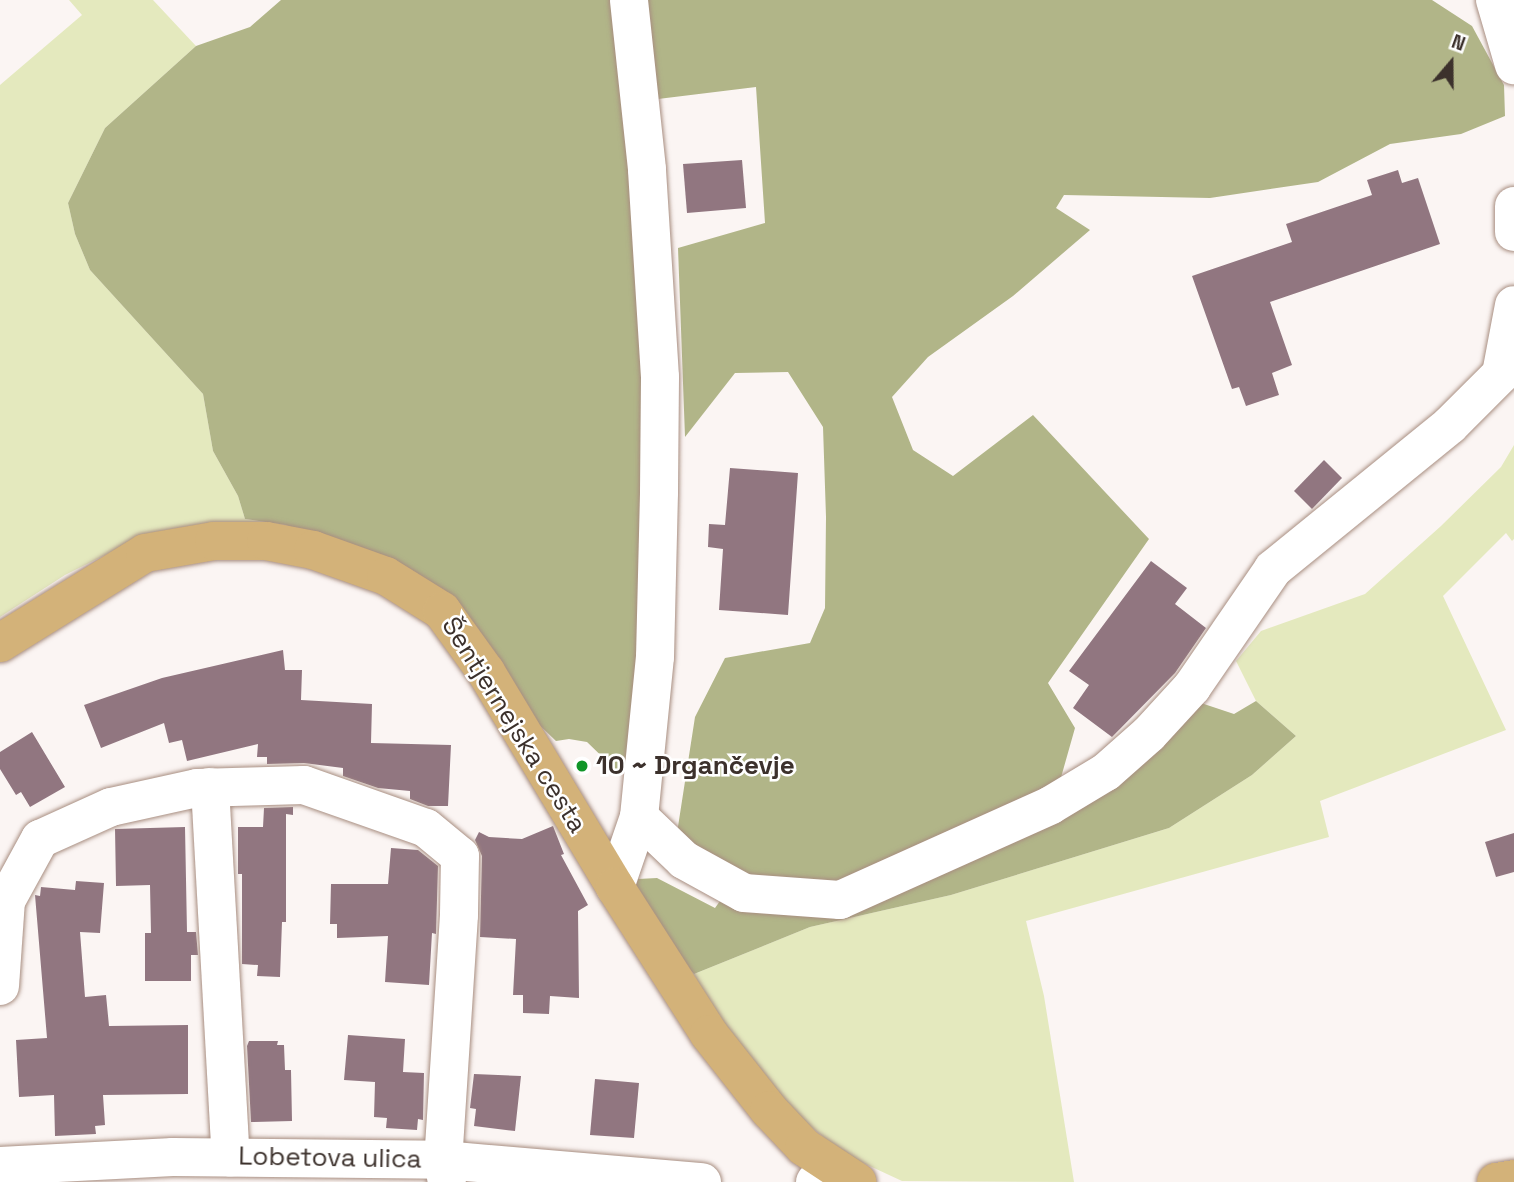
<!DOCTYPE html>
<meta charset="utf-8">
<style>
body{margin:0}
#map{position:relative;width:1514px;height:1182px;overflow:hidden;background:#fbf5f3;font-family:"Space Grotesk",sans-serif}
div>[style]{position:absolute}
.green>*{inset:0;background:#e4e9be}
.forest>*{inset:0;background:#b1b588}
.building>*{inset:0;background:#917680}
.roads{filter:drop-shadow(0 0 2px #a88e81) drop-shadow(0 0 2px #a88e81)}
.minor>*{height:38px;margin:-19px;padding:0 19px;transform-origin:19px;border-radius:19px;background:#fff}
.major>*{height:38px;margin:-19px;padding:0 19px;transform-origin:19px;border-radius:19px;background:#d3b279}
.dots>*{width:19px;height:19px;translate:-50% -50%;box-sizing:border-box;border:4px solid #fff;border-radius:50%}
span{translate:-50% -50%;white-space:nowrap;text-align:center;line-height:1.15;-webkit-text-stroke:5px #fff;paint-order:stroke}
.street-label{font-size:26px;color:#3c312c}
.poi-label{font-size:26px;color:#3c312c;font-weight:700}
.left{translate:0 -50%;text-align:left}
.north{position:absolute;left:1416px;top:28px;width:70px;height:70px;-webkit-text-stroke:5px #fff;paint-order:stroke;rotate:20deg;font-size:19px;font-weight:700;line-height:28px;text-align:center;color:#3c312c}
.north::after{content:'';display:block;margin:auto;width:24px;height:32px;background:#3c312c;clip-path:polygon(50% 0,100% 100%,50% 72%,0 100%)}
</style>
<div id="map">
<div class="green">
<i style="clip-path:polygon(69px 0,153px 0,196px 46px,105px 128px,68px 203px,75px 234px,90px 270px,203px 394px,213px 451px,238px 496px,245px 519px,286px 525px,111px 552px,65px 575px,0 617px,0 85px,82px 15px)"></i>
<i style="clip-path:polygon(1514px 445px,1514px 539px,1512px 541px,1506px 533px,1443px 596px,1506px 730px,1320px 801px,1329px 837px,1026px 921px,1044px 996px,1074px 1182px,902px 1181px,846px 1155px,778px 1100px,710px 1006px,694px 974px,810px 927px,951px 895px,1169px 828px,1252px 775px,1296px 736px,1256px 701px,1236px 661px,1261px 631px,1365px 594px,1441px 526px,1501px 467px)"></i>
</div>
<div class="forest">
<i style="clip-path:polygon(281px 0,621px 0,653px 510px,627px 774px,617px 771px,587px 742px,569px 739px,556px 741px,530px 716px,484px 643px,286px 525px,245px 519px,238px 496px,213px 451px,203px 394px,90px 270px,75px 234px,68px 203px,105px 128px,196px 46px,250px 27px)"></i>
<i style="clip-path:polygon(647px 0,1432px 0,1472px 26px,1504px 85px,1505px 116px,1461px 134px,1390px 144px,1318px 182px,1210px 198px,1064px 195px,1056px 208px,1090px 230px,1013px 296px,928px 357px,892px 397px,913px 450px,953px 476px,1033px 415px,1149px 539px,1048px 683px,1075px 728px,1060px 781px,1195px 701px,1234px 714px,1256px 701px,1296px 736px,1252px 775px,1169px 828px,951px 895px,810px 927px,694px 974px,671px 950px,634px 893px,638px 879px,657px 878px,715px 908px,732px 884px,675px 846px,695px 717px,725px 658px,810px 643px,825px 608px,826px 517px,823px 427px,788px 372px,735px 373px,685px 437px,678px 248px,765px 223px,756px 87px,658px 99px)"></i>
</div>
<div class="building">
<i style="clip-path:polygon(742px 160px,746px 208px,687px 213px,683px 164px)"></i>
<i style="clip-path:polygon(1398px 170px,1402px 183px,1418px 178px,1440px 244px,1270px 302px,1292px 365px,1272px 373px,1279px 395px,1246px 406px,1239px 387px,1232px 389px,1192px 276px,1292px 242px,1286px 224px,1372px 195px,1367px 180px)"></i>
<i style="clip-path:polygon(1324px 460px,1342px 478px,1312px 509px,1294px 491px)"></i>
<i style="clip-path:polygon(730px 468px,798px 473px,788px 615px,719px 610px,723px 549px,708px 547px,709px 524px,725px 525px)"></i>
<i style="clip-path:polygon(1151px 561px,1187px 588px,1175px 604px,1206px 628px,1175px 673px,1112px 737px,1073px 708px,1089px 685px,1069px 671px)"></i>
<i style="clip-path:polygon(283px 650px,285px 670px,302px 670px,301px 700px,372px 704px,371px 743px,451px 745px,448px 806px,428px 806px,410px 799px,410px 791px,378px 788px,343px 776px,343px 768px,304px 763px,267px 764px,267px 757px,257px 757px,258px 744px,187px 761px,182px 740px,169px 743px,164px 723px,101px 748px,84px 705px,162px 678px)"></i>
<i style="clip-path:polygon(32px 732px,65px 787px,30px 807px,21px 792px,16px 795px,0 769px,0 752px)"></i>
<i style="clip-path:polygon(293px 807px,293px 815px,286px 814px,286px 922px,282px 922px,280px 977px,257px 976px,258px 965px,242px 964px,242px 874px,238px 874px,238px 827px,263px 827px,264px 808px)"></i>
<i style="clip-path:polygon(553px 826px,564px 854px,561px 855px,588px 905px,578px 911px,579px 998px,550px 996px,549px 1014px,523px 1013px,523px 995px,513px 995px,516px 939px,480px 937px,482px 856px,475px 840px,479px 832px,489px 837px,522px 839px)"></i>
<i style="clip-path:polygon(185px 827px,187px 932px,196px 932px,198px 955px,191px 955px,191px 981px,145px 981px,145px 933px,151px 933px,150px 885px,116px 886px,115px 829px)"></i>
<i style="clip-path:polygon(1514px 833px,1514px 872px,1496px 877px,1485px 842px)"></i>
<i style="clip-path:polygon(391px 848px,418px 850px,438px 866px,436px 934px,432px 933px,429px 985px,385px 982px,388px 936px,337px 938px,337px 924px,330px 924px,331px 884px,388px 884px)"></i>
<i style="clip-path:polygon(76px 881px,104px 883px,100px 933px,80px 932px,85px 997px,106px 995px,109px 1026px,188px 1025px,188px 1094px,103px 1095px,105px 1125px,95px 1126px,96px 1134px,55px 1136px,54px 1095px,19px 1097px,16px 1040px,47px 1038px,35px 895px,40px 896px,41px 887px,75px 890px)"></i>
<i style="clip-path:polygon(348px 1035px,405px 1039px,403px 1072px,424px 1073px,423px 1120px,418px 1119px,417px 1130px,386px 1128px,387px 1118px,374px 1117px,375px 1082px,344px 1080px)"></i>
<i style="clip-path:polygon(249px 1041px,278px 1041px,277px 1045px,284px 1045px,285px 1070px,291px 1070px,292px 1121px,251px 1122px,247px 1046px)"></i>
<i style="clip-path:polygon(474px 1074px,521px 1076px,515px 1131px,474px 1126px,476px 1109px,470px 1108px)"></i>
<i style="clip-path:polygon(595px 1079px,639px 1083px,634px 1138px,590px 1135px)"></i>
</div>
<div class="roads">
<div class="minor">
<i style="left:1495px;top:0;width:68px;rotate:73.7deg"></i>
<i style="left:1514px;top:206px;width:26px;rotate:90deg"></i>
<i style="left:210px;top:787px;width:371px;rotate:86.8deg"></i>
<i style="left:639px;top:817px;width:62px;rotate:43.7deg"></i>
<i style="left:684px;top:860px;width:68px;rotate:28.8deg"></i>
<i style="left:744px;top:893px;width:96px;rotate:4.2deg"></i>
<i style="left:840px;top:900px;width:231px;rotate:-24.2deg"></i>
<i style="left:1051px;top:805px;width:64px;rotate:-31deg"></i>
<i style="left:1106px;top:772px;width:57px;rotate:-41.5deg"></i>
<i style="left:1149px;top:734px;width:64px;rotate:-47.5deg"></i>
<i style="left:1192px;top:687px;width:143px;rotate:-55.5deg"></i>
<i style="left:1273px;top:569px;width:228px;rotate:-39.1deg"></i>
<i style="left:1450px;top:425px;width:72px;rotate:-45deg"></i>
<i style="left:1501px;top:374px;width:70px;rotate:-79.3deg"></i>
<i style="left:615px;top:887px;width:74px;rotate:-71.1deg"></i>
<i style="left:639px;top:817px;width:161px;rotate:-84.3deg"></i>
<i style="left:655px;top:657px;width:165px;rotate:-88.6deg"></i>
<i style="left:659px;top:492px;width:115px;rotate:-89.5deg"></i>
<i style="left:660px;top:377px;width:208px;rotate:-93.6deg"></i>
<i style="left:647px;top:169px;width:170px;rotate:-96.1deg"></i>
<i style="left:0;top:986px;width:85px;rotate:-86deg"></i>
<i style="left:6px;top:901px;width:71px;rotate:-61.3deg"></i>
<i style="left:40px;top:839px;width:78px;rotate:-24.3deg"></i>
<i style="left:111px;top:807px;width:88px;rotate:-12.5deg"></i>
<i style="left:197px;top:788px;width:107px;rotate:-1.6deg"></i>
<i style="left:304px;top:785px;width:129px;rotate:19.4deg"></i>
<i style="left:426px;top:828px;width:44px;rotate:39.5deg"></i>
<i style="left:460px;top:856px;width:59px;rotate:91deg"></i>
<i style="left:459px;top:915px;width:246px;rotate:93.7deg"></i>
<i style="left:443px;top:1160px;width:22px;rotate:80deg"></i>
<i style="left:0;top:1166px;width:173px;rotate:-3deg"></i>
<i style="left:173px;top:1157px;width:270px;rotate:0.6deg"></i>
<i style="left:443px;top:1160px;width:260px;rotate:4.9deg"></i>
<i style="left:815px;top:1182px;width:30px;rotate:-12deg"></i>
</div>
<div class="major">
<i style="left:0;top:643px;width:171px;rotate:-31.8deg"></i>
<i style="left:145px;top:553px;width:70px;rotate:-9.9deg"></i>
<i style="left:214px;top:541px;width:52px"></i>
<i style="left:266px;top:541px;width:48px;rotate:10.8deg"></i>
<i style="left:313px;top:550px;width:77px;rotate:19.6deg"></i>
<i style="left:386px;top:576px;width:66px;rotate:32deg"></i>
<i style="left:442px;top:611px;width:75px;rotate:54.2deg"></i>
<i style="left:486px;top:672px;width:251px;rotate:59deg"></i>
<i style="left:615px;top:887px;width:174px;rotate:57.4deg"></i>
<i style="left:709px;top:1034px;width:97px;rotate:51.7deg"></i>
<i style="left:769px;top:1110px;width:51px;rotate:46.6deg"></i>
<i style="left:804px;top:1147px;width:64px;rotate:33.4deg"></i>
<i style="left:1496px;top:1182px;width:18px;rotate:-9deg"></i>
</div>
</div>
<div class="dots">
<i style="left:582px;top:766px;background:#109528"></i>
</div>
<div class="street-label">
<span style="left:514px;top:725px;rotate:58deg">Šentjernejska cesta</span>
<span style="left:330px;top:1158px;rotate:1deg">Lobetova ulica</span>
</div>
<div class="poi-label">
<span class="left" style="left:596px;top:766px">10 ~ Drgančevje</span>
</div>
<div class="north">N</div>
</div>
